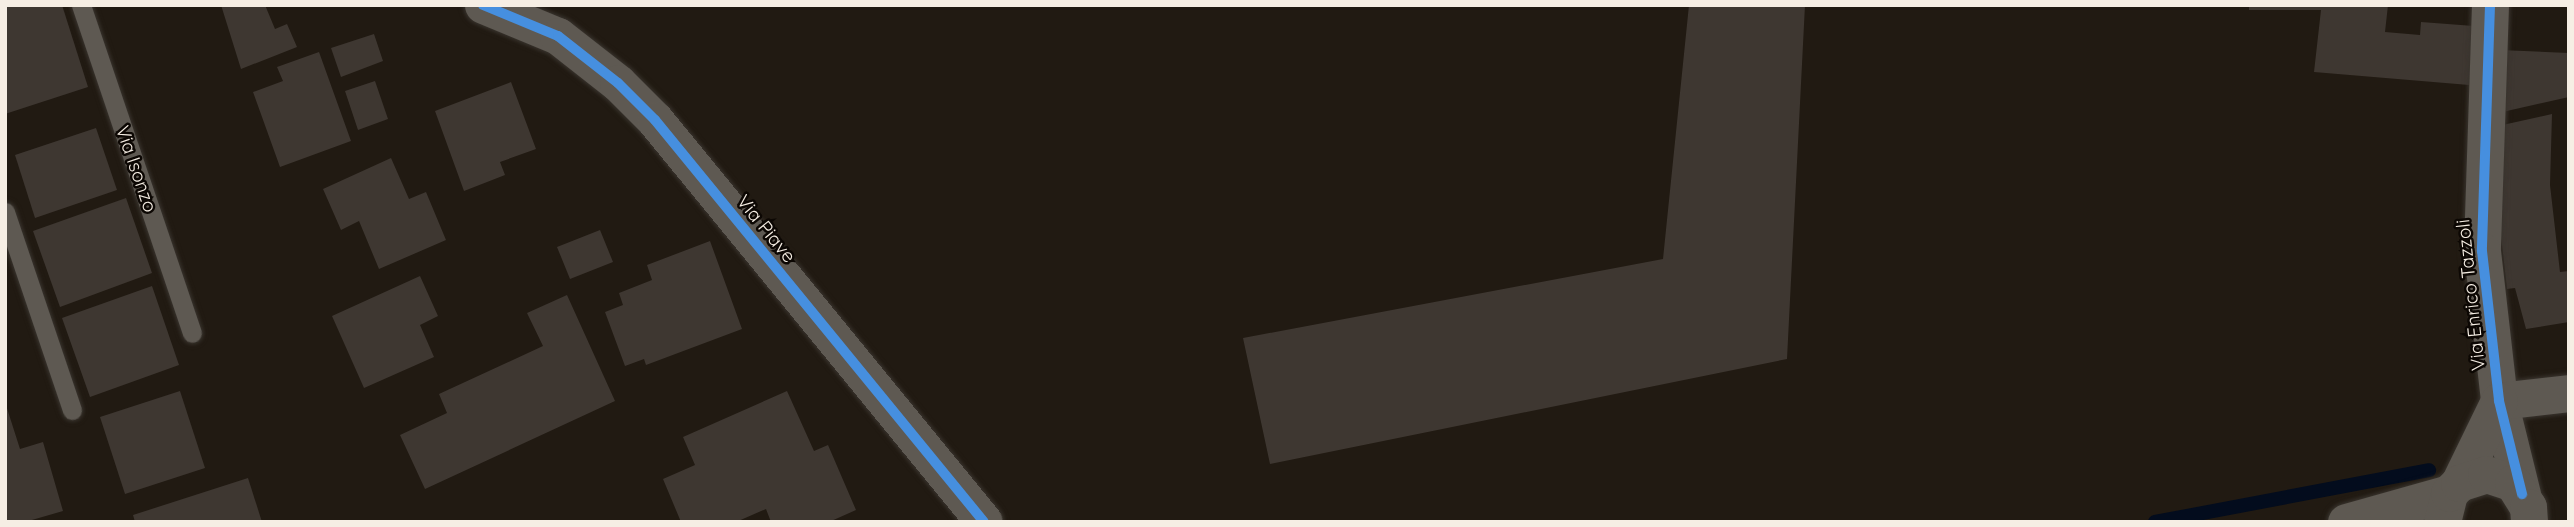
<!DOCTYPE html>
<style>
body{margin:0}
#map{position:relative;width:2574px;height:527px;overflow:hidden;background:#211a12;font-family:Quicksand,sans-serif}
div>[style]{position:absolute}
.stream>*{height:14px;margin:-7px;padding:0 7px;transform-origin:7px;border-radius:7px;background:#030c1d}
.building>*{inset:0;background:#3e3731}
.roads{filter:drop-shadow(0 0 2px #39342e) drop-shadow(0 0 2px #39342e)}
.lane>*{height:19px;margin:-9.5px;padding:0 9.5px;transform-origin:9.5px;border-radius:9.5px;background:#5e5952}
.street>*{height:37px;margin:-18.5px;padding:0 18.5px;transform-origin:18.5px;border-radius:18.5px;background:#5e5952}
.cycleway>*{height:10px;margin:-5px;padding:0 5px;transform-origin:5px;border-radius:5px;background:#468fdf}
span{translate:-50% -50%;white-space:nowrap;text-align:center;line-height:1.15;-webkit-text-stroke:5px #0c0703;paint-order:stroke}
.street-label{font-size:19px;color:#f6eee4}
.frame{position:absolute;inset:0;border:7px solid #f6eee4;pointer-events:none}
</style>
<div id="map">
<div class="stream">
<i style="left:2155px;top:522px;width:279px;rotate:-10.7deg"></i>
</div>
<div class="building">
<i style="clip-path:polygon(5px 5px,62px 5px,88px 87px,5px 114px)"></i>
<i style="clip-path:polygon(221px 5px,265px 5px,275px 29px,287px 24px,297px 47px,241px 69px)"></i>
<i style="clip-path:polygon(1689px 5px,1805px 5px,1787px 359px,1270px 464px,1243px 338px,1663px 259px)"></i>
<i style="clip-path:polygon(2249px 5px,2388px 5px,2385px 32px,2420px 35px,2421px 22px,2474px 26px,2469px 85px,2314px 72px,2321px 10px,2249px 10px)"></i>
<i style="clip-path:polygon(374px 34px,383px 61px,341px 77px,331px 48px)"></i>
<i style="clip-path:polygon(2500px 50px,2569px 53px,2569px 97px,2498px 113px)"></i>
<i style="clip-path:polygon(319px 52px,351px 141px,280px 167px,253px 92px,283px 81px,277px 67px)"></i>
<i style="clip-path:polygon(375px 81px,388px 119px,358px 130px,345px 91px)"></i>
<i style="clip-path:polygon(511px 82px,536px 149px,500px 162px,505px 175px,464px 191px,435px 111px)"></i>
<i style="clip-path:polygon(2552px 114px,2550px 185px,2560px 272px,2569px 271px,2569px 322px,2526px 329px,2515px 288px,2507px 289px,2495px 182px,2498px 126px)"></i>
<i style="clip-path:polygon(96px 128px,117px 190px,35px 218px,15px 155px)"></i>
<i style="clip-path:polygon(391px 158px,409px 199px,426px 192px,446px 240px,379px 269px,359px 221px,341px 230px,323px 189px)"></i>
<i style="clip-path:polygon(126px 198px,152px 273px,60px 307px,33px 231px)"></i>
<i style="clip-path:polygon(600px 230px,613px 262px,570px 279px,557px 247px)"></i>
<i style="clip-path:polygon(710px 241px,742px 329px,646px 365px,644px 359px,625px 366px,605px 312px,623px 305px,619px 293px,652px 280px,647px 265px)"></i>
<i style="clip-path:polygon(420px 276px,438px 316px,420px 325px,434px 357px,364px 388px,332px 316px)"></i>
<i style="clip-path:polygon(152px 286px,179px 365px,90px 397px,62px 318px)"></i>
<i style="clip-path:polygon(567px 295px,615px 401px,425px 489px,400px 435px,447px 413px,439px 394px,543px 346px,527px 313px)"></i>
<i style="clip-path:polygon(180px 391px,205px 468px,125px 494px,100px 417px)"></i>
<i style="clip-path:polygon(787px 391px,814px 451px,828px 445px,856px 510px,829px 522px,771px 522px,766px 509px,736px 522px,681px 522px,663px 479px,695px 465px,683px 437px)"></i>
<i style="clip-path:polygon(5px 402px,20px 449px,43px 442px,63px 511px,25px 522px,5px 522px)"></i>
<i style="clip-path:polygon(248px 478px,262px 522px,135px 522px,133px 515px)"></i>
</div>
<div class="roads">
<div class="lane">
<i style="left:81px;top:5px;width:346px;rotate:71.3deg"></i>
<i style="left:5px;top:212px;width:209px;rotate:71.3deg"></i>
</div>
<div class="street">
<i style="left:483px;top:5px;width:81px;rotate:22.5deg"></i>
<i style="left:558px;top:36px;width:76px;rotate:38.1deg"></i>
<i style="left:618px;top:83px;width:52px;rotate:45deg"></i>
<i style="left:655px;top:120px;width:519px;rotate:50.7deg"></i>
<i style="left:2490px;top:5px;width:246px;rotate:91.9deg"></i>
<i style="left:2482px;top:251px;width:151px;rotate:83.5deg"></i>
<i style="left:2499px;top:401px;width:96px;rotate:76.1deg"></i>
<i style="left:2499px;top:401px;width:70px;rotate:-6.5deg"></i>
<i style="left:2459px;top:483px;width:91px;rotate:-64deg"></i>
<i style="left:2346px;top:522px;width:107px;rotate:-15.7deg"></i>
<i style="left:2442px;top:522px;width:30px;rotate:-76deg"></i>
<i style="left:2449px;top:493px;width:14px;rotate:-45deg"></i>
<i style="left:2459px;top:483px;width:28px;rotate:-18deg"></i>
<i style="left:2486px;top:474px;width:28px;rotate:18deg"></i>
<i style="left:2513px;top:483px;width:28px;rotate:58deg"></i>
<i style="left:2528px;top:507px;width:15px;rotate:86deg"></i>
</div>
</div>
<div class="cycleway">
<i style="left:483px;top:5px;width:81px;rotate:22.5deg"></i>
<i style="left:558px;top:36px;width:76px;rotate:38.1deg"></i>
<i style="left:618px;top:83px;width:52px;rotate:45deg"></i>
<i style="left:655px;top:120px;width:519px;rotate:50.7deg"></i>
<i style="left:2490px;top:5px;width:246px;rotate:91.9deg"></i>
<i style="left:2482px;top:251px;width:151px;rotate:83.5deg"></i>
<i style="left:2499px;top:401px;width:96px;rotate:76.1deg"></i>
</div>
<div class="street-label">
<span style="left:136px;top:169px;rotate:71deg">Via Isonzo</span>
<span style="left:766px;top:229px;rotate:51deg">Via Piave</span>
<span style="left:2471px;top:295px;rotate:-96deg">Via Enrico Tazzoli</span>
</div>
<div class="frame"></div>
</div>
